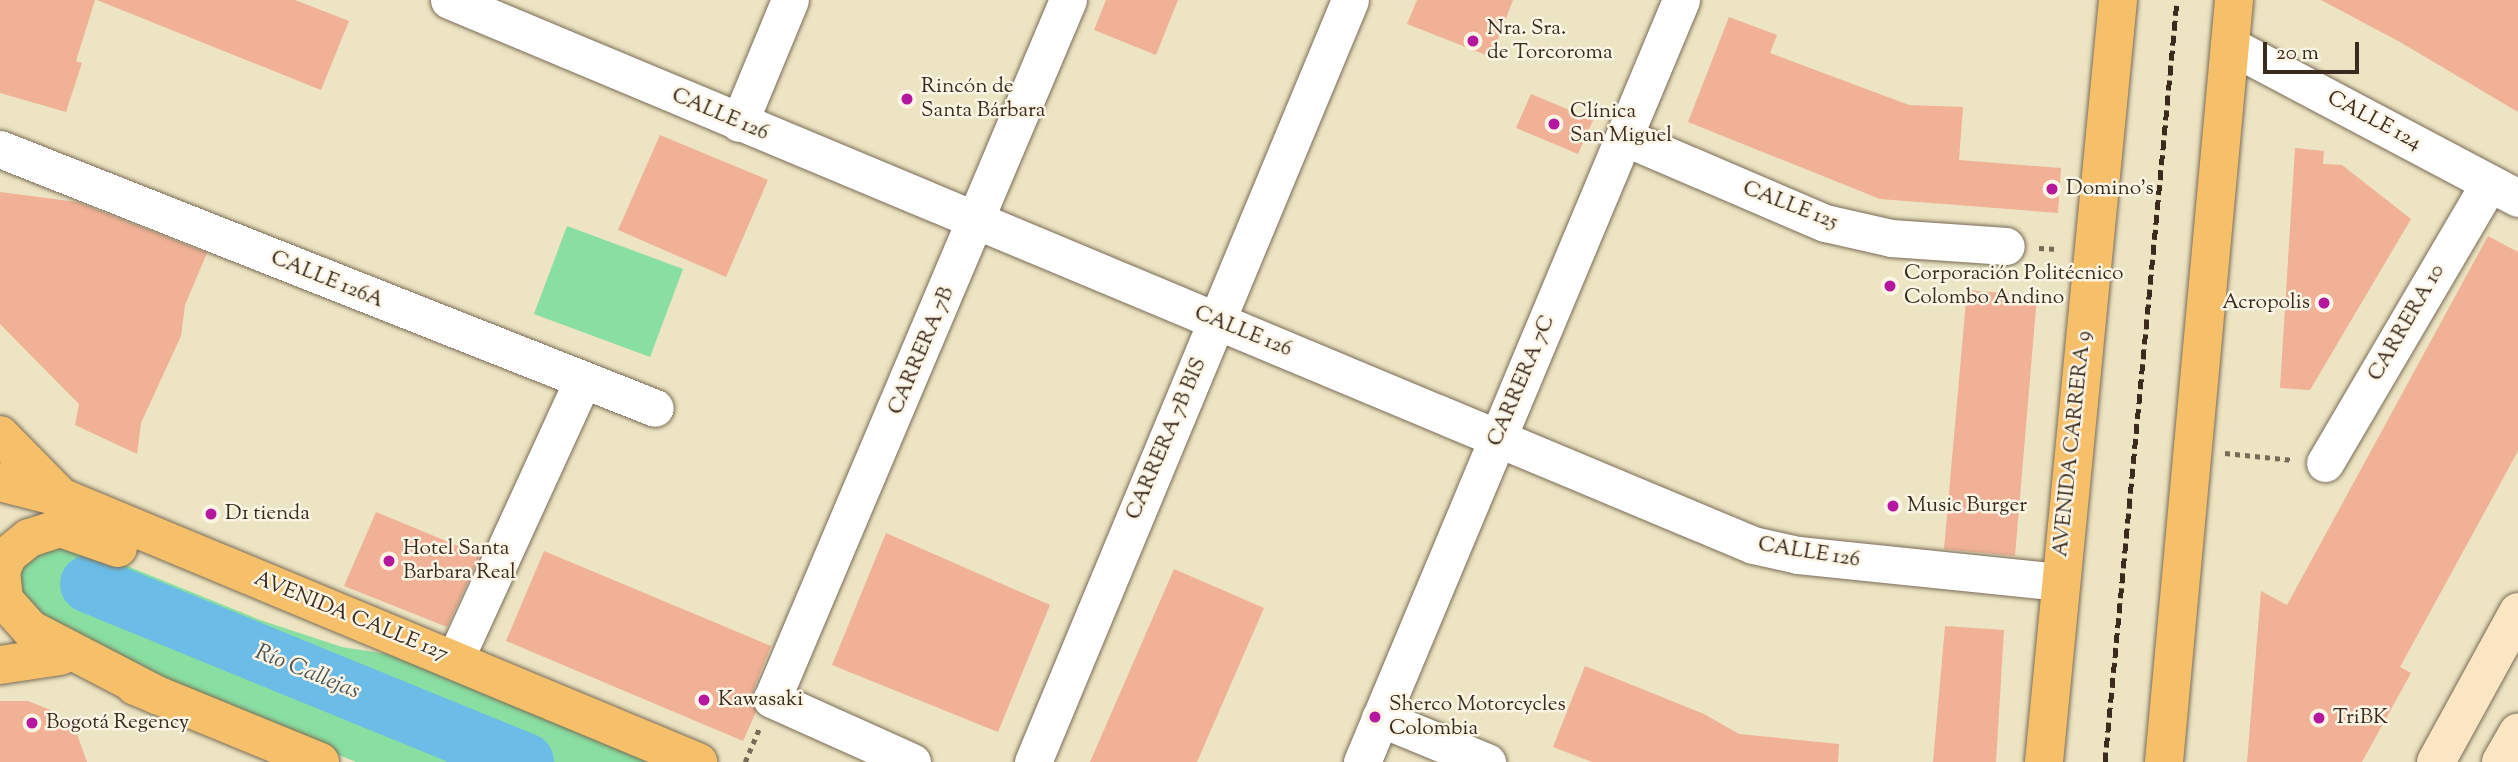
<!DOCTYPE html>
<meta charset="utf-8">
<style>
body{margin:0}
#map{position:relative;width:2518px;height:762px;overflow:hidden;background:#ece4c2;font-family:"Sorts Mill Goudy",serif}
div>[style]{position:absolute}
.green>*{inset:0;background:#89dea1}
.river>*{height:58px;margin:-29px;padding:0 29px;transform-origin:29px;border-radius:29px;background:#6bbce6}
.building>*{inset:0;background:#f0b196}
.path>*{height:4.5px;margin-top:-2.25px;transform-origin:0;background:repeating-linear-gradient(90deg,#796b57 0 5px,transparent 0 10px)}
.roads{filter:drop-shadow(0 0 2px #796b57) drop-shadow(0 0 2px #796b57)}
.street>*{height:37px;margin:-18.5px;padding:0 18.5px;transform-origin:18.5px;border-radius:18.5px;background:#fff}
.secondary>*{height:38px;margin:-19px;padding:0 19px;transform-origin:19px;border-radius:19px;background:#fbe6c4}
.primary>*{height:38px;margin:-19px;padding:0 19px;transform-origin:19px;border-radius:19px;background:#f6c06b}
.rail>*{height:5px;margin-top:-2.5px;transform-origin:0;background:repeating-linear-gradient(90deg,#3b2a1e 0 10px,transparent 0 15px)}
.dots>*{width:19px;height:19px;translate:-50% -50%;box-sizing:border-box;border:4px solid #fcf5e5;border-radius:50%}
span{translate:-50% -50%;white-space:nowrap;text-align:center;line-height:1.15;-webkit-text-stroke:5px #fcf5e5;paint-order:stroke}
.poi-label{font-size:21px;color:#3b2a1e}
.left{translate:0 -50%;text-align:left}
.right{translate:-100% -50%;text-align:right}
.street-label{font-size:21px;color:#3b2a1e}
.water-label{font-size:23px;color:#49565a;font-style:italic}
.scale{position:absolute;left:2263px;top:42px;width:96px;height:32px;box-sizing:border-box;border:4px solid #3b2a1e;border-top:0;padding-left:9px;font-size:21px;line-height:24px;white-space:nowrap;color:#3b2a1e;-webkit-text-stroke:5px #fcf5e5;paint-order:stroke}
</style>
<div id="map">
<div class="green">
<i style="clip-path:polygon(567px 226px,683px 269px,650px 357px,534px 314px)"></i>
<i style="clip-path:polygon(73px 544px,260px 620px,342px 647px,406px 657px,661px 762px,356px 762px,198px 698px,38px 616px,15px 589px,20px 557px)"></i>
</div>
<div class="river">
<i style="left:89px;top:584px;width:471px;rotate:22.2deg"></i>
</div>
<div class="building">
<i style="clip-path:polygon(0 0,95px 0,76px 61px,82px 63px,66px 112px,0 93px)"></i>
<i style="clip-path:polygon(97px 0,295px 0,349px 21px,321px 90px)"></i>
<i style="clip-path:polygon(1106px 0,1178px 0,1156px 55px,1094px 30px)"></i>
<i style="clip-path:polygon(1417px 0,1513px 0,1491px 57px,1407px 24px)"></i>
<i style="clip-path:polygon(2321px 0,2518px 0,2518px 112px,2400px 42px)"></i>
<i style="clip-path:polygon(1729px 17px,1777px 35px,1770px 53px,1909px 105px,1963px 107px,1959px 160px,2061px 168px,2058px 213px,1880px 199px,1688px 122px)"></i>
<i style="clip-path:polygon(1531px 94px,1593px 120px,1578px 154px,1516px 128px)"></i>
<i style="clip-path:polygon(660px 135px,768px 180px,726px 277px,618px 230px)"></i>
<i style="clip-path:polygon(2295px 148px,2324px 151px,2323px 164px,2342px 165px,2411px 219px,2310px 390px,2280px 388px)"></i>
<i style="clip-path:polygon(0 192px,77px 202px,207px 253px,185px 305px,181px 336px,141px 423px,137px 454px,75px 425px,79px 404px,0 324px)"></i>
<i style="clip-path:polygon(2488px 236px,2518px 252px,2518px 451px,2400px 667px,2411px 673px,2362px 762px,2247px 762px,2261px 591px,2287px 605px)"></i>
<i style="clip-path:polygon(1967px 290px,2037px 296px,2015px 556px,1944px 549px)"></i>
<i style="clip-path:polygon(376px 512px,480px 555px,447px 627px,344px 586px)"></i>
<i style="clip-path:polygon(886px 533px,1050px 605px,998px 732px,832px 665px)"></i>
<i style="clip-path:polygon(544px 551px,771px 646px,753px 691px,756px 712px,743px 741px,506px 641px)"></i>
<i style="clip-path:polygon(1174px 569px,1264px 608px,1197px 762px,1090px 762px)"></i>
<i style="clip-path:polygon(1945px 626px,2004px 630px,1996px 762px,1933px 762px)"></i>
<i style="clip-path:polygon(1585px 666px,1704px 714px,1739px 734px,1839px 744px,1838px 762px,1592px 762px,1553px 747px)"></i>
<i style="clip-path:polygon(0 701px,28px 701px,53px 711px,77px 734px,87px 762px,0 762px)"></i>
</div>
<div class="path">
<i style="left:2039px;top:248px;width:19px;rotate:3deg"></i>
<i style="left:2225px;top:453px;width:68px;rotate:5.9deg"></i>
<i style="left:745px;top:762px;width:36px;rotate:-67deg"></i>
</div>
<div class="roads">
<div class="street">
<i style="left:449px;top:0;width:1413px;rotate:22.68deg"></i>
<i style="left:1753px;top:545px;width:46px;rotate:12.5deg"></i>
<i style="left:1798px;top:555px;width:262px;rotate:5.9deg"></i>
<i style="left:2229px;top:45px;width:327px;rotate:27.9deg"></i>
<i style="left:739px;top:123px;width:133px;rotate:-67.5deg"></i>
<i style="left:1624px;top:137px;width:219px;rotate:23.2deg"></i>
<i style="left:1825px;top:223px;width:68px;rotate:12.8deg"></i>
<i style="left:1891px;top:238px;width:115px;rotate:4deg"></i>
<i style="left:0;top:149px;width:704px;rotate:21.57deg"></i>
<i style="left:2325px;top:463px;width:324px;rotate:-59.6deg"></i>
<i style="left:455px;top:659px;width:305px;rotate:-65.4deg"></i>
<i style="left:1380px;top:718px;width:116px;rotate:22.4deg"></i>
<i style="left:912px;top:762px;width:154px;rotate:-155.8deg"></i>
<i style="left:772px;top:699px;width:759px;rotate:-67.05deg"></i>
<i style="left:1033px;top:762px;width:825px;rotate:-67.41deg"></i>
<i style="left:1362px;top:762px;width:826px;rotate:-67.28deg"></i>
</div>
<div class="secondary">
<i style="left:2436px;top:762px;width:171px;rotate:-61.3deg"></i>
<i style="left:2501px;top:762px;width:34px;rotate:-60deg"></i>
</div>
<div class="primary">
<i style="left:0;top:435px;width:87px;rotate:45.5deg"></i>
<i style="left:0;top:482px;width:65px;rotate:14.3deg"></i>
<i style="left:63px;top:498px;width:688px;rotate:22.58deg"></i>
<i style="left:118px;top:548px;width:61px;rotate:-161deg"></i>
<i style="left:60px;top:528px;width:33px;rotate:162deg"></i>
<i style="left:29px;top:538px;width:27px;rotate:141deg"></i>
<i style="left:8px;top:555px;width:17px;rotate:114deg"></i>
<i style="left:1px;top:571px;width:29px;rotate:84deg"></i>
<i style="left:4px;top:600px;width:39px;rotate:48deg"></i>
<i style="left:30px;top:629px;width:143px;rotate:27.5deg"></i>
<i style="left:0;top:665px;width:61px;rotate:-8.5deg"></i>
<i style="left:135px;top:686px;width:200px;rotate:22.3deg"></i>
<i style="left:2044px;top:762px;width:766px;rotate:-84.45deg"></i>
<i style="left:2164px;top:762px;width:765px;rotate:-84.75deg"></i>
</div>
</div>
<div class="rail">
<i style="left:2105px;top:762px;width:765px;rotate:-84.6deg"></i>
</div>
<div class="dots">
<i style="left:1473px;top:41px;background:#b5179e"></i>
<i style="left:907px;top:99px;background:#b5179e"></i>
<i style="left:1554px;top:124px;background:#b5179e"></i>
<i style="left:2052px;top:189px;background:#b5179e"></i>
<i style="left:1890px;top:286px;background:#b5179e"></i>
<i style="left:2324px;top:303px;background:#b5179e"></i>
<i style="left:1893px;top:506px;background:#b5179e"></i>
<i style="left:211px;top:514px;background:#b5179e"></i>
<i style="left:389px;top:561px;background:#b5179e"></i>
<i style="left:704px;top:700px;background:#b5179e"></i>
<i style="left:1375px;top:717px;background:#b5179e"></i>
<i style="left:2319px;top:718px;background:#b5179e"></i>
<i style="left:32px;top:723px;background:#b5179e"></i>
</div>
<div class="poi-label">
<span class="left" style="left:1487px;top:41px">Nra. Sra.<br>de Torcoroma</span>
<span class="left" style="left:921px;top:99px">Rincón de<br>Santa Bárbara</span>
<span class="left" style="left:1570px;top:124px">Clínica<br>San Miguel</span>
<span class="left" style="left:2066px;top:189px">Domino's</span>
<span class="left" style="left:1904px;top:286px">Corporación Politécnico<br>Colombo Andino</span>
<span class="right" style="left:2310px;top:303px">Acropolis</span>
<span class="left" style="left:1907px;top:506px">Music Burger</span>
<span class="left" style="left:225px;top:514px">D1 tienda</span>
<span class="left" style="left:403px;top:561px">Hotel Santa<br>Barbara Real</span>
<span class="left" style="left:718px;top:700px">Kawasaki</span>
<span class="left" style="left:1389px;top:717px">Sherco Motorcycles<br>Colombia</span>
<span class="left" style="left:2333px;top:718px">TriBK</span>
<span class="left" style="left:46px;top:723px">Bogotá Regency</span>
</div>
<div class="street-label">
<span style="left:720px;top:115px;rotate:23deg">CALLE 126</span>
<span style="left:2374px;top:121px;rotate:28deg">CALLE 124</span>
<span style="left:1790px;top:206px;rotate:21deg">CALLE 125</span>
<span style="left:327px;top:280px;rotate:22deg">CALLE 126A</span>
<span style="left:2407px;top:323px;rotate:-60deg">CARRERA 10</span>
<span style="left:1243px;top:332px;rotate:22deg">CALLE 126</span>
<span style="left:922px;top:351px;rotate:-67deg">CARRERA 7B</span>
<span style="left:1522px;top:381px;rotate:-67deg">CARRERA 7C</span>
<span style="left:1167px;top:439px;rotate:-67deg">CARRERA 7B BIS</span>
<span style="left:2073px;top:444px;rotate:-84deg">AVENIDA CARRERA 9</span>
<span style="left:1809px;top:553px;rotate:9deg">CALLE 126</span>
<span style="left:351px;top:617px;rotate:22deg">AVENIDA CALLE 127</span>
</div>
<div class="water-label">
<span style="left:307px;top:673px;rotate:22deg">Río Callejas</span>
</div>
<div class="scale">20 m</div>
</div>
